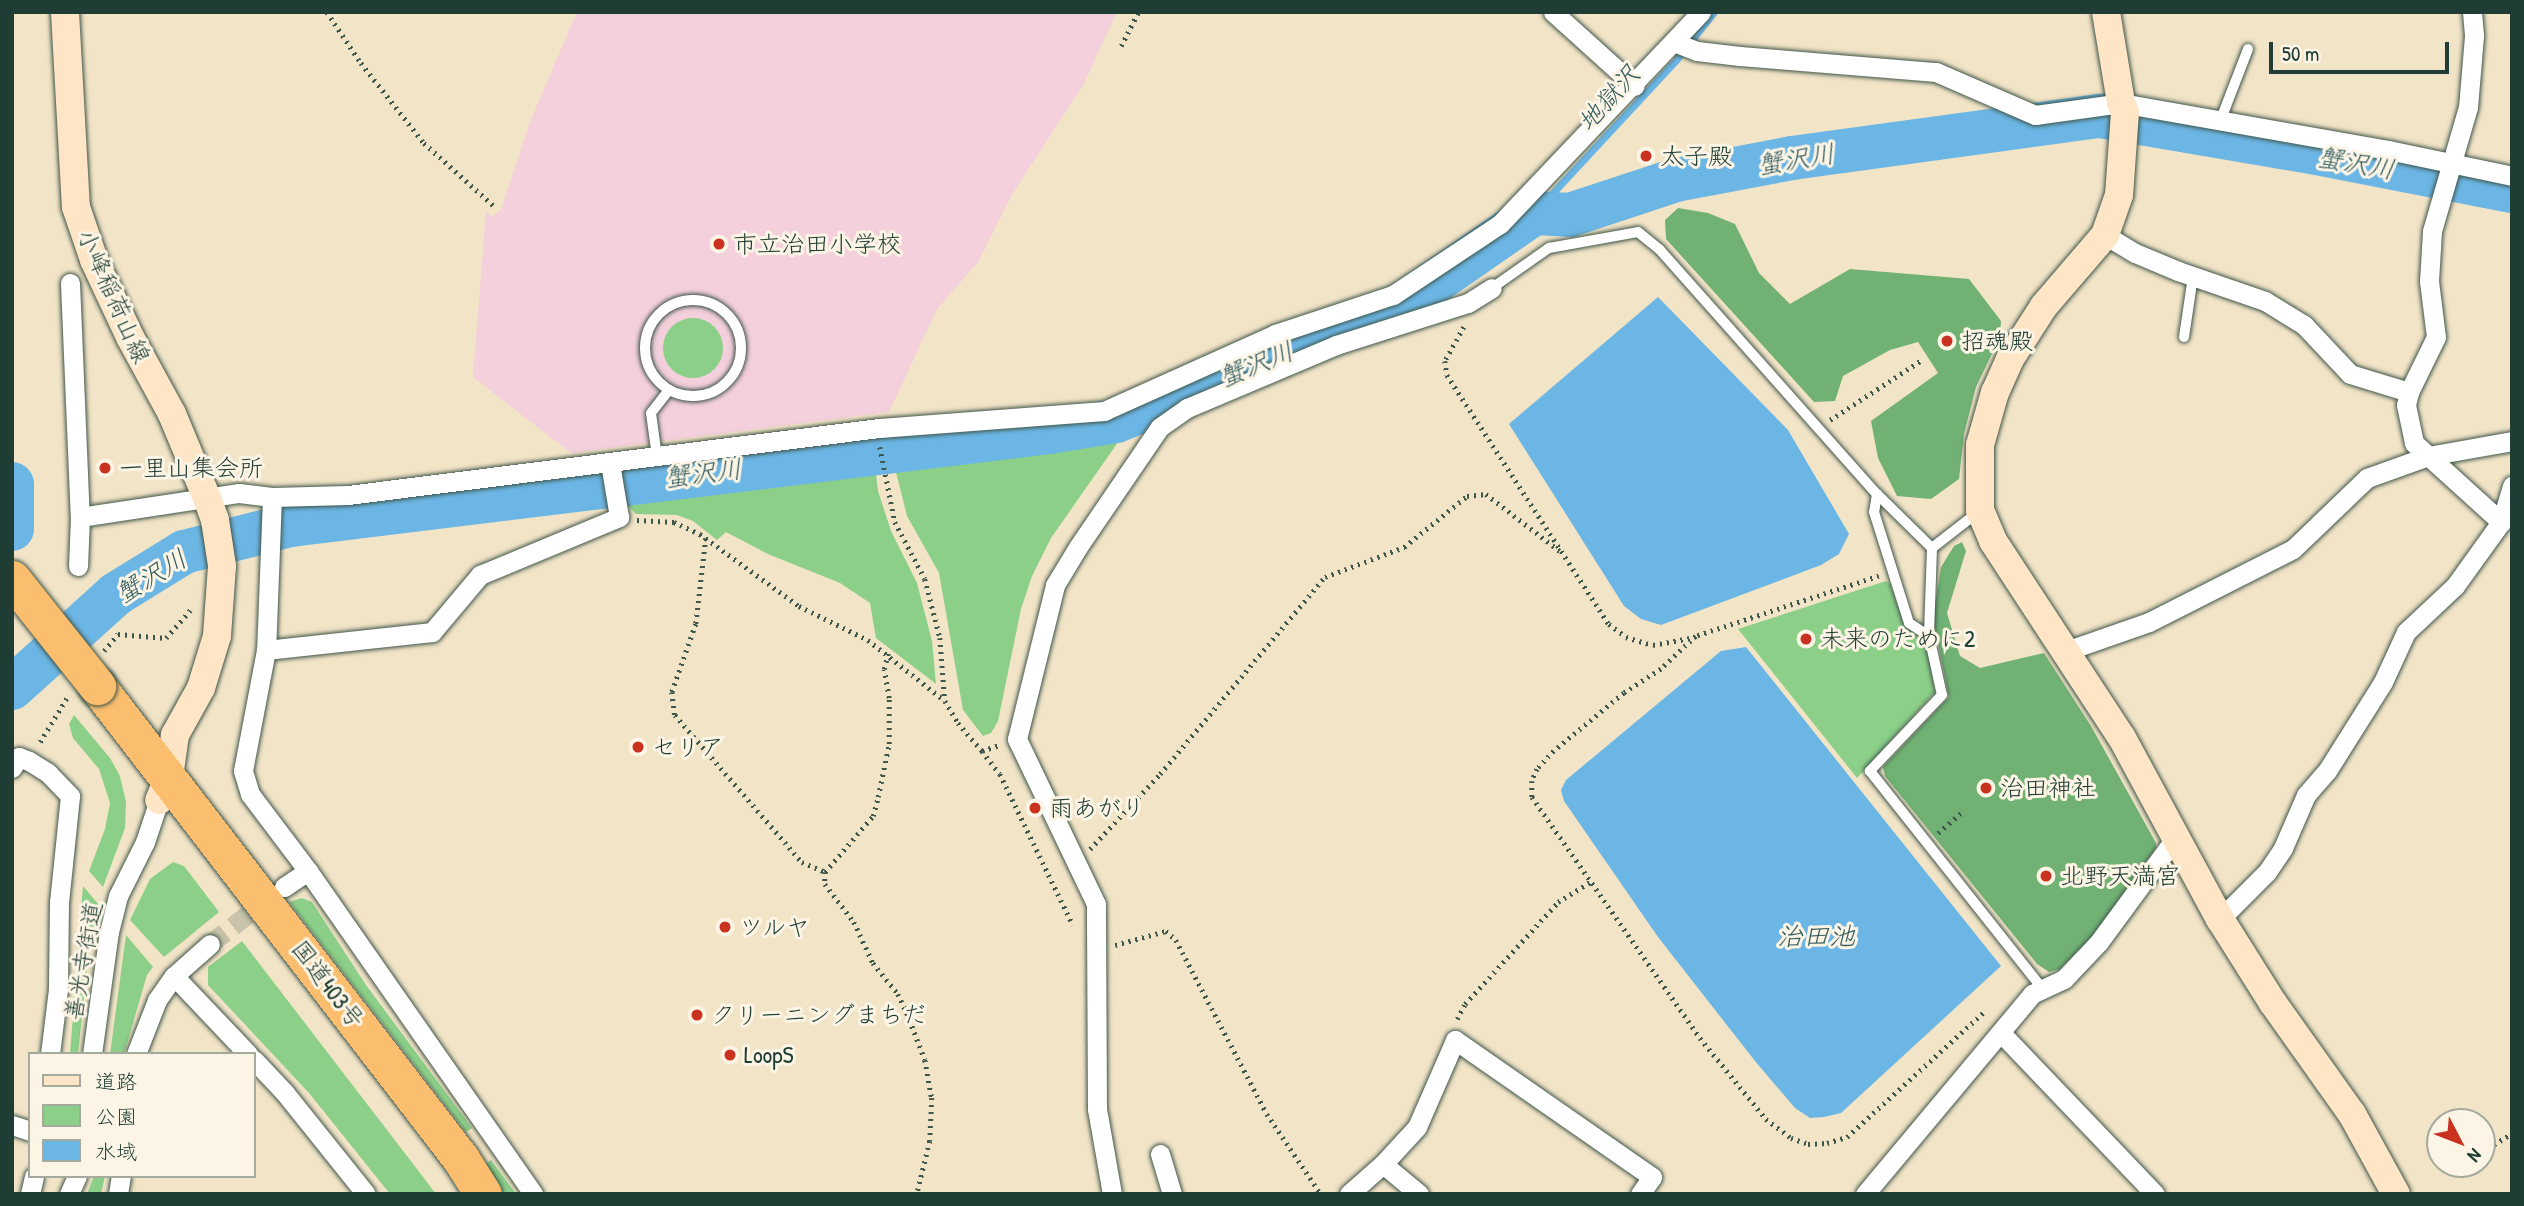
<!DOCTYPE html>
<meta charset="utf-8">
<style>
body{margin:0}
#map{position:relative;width:2524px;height:1206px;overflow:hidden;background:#f2e4c7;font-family:"Patrick Hand","Klee One",sans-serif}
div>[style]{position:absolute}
.built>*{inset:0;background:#f4cfdc}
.green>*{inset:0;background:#8ccf88}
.round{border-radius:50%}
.forest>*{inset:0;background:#71b274}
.water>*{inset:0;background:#6cb6e5}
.stream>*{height:7px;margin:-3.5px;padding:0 3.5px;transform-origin:3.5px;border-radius:3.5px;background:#6cb6e5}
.river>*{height:44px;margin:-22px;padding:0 22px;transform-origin:22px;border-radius:22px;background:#6cb6e5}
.street-tunnel>*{height:19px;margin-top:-9.5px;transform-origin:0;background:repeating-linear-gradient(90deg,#c8c3aa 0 19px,transparent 0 29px)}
.path>*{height:4.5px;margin-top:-2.25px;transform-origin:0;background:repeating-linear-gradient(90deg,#3f564a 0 2px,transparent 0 7px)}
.roads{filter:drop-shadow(0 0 2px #3f564a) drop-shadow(0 0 2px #3f564a)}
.lane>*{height:10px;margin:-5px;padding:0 5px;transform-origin:5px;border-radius:5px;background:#fff}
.lane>.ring{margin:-5px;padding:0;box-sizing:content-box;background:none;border:10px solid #fff;border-radius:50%}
.street>*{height:19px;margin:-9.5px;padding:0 9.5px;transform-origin:9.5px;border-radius:9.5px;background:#fff}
.secondary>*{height:28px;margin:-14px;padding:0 14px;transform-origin:14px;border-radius:14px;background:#fde5c5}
.highway>*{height:37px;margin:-18.5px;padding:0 18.5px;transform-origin:18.5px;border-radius:18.5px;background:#fbbe6e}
.bridges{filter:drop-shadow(0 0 2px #3f564a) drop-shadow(0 0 2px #3f564a)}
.highway-bridge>*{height:37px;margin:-18.5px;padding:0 18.5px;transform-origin:18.5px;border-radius:18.5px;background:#fbbe6e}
.dots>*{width:19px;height:19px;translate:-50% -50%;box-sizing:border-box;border:4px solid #fcf5e5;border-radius:50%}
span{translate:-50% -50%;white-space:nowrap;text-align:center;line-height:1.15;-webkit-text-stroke:6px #fcf5e5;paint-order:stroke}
.poi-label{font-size:24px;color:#1f3d34}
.left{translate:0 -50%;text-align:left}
.street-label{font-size:24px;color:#1f3d34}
.water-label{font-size:26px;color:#325b60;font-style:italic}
.frame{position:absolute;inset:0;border:14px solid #1f3d34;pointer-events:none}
.legend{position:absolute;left:28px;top:1052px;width:228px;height:126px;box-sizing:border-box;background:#fcf5e5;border:2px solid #a4ab9e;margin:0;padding:9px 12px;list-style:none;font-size:21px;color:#1f3d34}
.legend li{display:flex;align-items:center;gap:14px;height:35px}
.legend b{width:35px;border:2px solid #a4ab9e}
.north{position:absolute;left:2426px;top:1108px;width:70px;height:70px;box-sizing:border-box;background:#fcf5e5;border:2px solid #a4ab9e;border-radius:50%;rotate:132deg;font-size:19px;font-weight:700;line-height:28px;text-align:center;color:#1f3d34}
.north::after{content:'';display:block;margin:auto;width:24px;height:32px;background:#c8321e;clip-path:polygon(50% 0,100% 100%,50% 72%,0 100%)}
.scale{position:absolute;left:2269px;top:42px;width:180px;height:32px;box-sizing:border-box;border:4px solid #1f3d34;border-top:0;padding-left:9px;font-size:21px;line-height:24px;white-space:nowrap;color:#1f3d34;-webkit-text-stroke:5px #fcf5e5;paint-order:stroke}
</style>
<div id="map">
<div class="built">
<i style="clip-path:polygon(577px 12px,1117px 12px,1083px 85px,1011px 196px,978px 262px,937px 309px,889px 412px,571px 453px,473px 377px,486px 212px,492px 217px,501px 210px,530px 122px)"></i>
</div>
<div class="green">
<i class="round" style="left:663px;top:318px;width:60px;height:60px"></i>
<i style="clip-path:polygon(1128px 428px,1051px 538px,1032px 576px,1021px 609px,998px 721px,991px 733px,983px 736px,963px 710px,939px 573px,907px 516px,894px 464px,1082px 440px)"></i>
<i style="clip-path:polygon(875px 465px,878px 491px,891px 531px,917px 583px,932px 641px,936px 684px,876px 638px,870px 603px,840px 583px,768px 554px,726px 532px,717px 540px,693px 521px,677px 515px,636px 514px,627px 505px,626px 496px)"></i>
<i style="clip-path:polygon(1886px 581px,1890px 584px,1906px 626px,1927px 645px,1935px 692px,1857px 778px,1738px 629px)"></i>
<i style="clip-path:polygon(74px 715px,110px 758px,120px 776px,126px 802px,125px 828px,103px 887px,89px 871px,105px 829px,110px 803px,99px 769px,73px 738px,69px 724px)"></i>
<i style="clip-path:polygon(173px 862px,184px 866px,219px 912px,164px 957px,130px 920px,150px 879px)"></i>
<i style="clip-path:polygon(83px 886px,99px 905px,89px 952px,78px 1054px,70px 1054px)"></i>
<i style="clip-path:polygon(302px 898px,312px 902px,366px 985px,472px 1128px,466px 1132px,289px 902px)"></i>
<i style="clip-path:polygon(126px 935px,153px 967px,147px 975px,124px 1054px,110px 1054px)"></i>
<i style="clip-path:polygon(242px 941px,420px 1173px,436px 1194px,390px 1194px,309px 1093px,208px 985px,208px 967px)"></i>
<i style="clip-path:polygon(491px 1160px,516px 1194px,504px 1194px,482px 1167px)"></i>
<i style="clip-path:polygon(94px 1176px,105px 1176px,101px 1194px,87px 1194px)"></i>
</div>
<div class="forest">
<i style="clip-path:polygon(1678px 208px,1708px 213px,1735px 224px,1759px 273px,1790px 304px,1850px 269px,1969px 279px,2001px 321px,2000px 337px,1976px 387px,1964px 434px,1959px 479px,1931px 499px,1897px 496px,1878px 458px,1871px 421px,1938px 373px,1918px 342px,1890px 350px,1843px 376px,1835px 401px,1814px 402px,1666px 239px,1665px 220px)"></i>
<i style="clip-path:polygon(1962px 542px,1966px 551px,1947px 613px,1960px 656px,1980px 668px,2044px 653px,2091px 726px,2156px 843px,2156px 848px,2091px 938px,2060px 969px,2049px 972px,2037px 964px,1885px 776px,1883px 767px,1949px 697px,1933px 618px,1941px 567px,1954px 546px)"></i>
</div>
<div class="water">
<i style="clip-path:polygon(1658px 297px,1788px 430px,1849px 534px,1839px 554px,1821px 565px,1661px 625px,1641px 619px,1624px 606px,1509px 424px)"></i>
<i style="clip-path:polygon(1746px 647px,2001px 966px,1841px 1113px,1824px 1117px,1810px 1118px,1795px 1108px,1755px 1061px,1658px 937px,1564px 801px,1561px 790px,1566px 780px,1721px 651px)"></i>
</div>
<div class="stream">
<i style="left:1534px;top:213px;width:209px;rotate:-47.1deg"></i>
<i style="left:1676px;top:60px;width:61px;rotate:-51.6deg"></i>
</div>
<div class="river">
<i style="left:12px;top:484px;width:45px;rotate:90deg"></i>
<i style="left:12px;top:688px;width:140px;rotate:-42.1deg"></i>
<i style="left:116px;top:594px;width:80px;rotate:-31.7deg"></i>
<i style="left:184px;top:552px;width:110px;rotate:-14.2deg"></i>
<i style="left:291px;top:525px;width:764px;rotate:-6.99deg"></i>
<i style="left:1049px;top:432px;width:68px;rotate:-9.3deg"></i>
<i style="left:1116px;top:421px;width:305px;rotate:-21.9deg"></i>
<i style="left:1399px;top:307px;width:165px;rotate:-34.8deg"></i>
<i style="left:1534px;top:213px;width:36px;rotate:3deg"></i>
<i style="left:1570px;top:215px;width:112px;rotate:-18.3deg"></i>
<i style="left:1676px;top:180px;width:118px;rotate:-10.7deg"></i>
<i style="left:1792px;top:158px;width:311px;rotate:-7.8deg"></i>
<i style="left:2100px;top:116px;width:219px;rotate:9.7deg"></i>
<i style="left:2316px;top:153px;width:200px;rotate:11deg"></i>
</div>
<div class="street-tunnel">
<i style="left:210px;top:944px;width:76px;rotate:-38.1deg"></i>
</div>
<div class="path">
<i style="left:327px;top:12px;width:61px;rotate:56.3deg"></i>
<i style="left:361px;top:63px;width:102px;rotate:51.8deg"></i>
<i style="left:424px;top:143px;width:94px;rotate:42deg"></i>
<i style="left:1121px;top:46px;width:38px;rotate:-63deg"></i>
<i style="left:1464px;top:327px;width:39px;rotate:119deg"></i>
<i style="left:1445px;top:361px;width:14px;rotate:82deg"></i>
<i style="left:1447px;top:375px;width:297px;rotate:57deg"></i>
<i style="left:1609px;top:624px;width:21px;rotate:37deg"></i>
<i style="left:1626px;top:637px;width:28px;rotate:17deg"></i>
<i style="left:1653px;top:645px;width:43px;rotate:-10.8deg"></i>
<i style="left:1830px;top:420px;width:108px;rotate:-33.2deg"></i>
<i style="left:880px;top:447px;width:76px;rotate:78.7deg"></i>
<i style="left:895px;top:522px;width:64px;rotate:62.2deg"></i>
<i style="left:925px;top:579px;width:61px;rotate:75.7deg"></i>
<i style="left:940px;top:638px;width:63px;rotate:85.5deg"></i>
<i style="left:945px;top:701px;width:26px;rotate:59deg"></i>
<i style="left:958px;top:723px;width:37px;rotate:49deg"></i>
<i style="left:982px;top:751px;width:18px;rotate:-19deg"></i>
<i style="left:637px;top:520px;width:37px;rotate:3deg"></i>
<i style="left:674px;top:522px;width:29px;rotate:25deg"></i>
<i style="left:700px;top:534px;width:122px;rotate:36deg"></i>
<i style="left:799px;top:606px;width:77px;rotate:26.2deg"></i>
<i style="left:868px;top:640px;width:97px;rotate:38.3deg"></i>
<i style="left:706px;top:538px;width:87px;rotate:96.6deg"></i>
<i style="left:696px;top:624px;width:72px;rotate:109.4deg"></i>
<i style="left:672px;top:692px;width:23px;rotate:83deg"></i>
<i style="left:675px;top:715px;width:194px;rotate:49.2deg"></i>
<i style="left:802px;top:862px;width:25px;rotate:23deg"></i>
<i style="left:825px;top:872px;width:12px;rotate:90deg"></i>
<i style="left:825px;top:884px;width:48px;rotate:52.7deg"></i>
<i style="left:854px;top:922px;width:45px;rotate:65.1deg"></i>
<i style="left:873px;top:963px;width:40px;rotate:51deg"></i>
<i style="left:898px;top:994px;width:21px;rotate:65deg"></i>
<i style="left:907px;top:1013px;width:50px;rotate:69deg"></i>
<i style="left:925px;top:1060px;width:39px;rotate:80deg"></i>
<i style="left:932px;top:1098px;width:43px;rotate:92.7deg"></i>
<i style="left:930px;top:1141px;width:55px;rotate:103.8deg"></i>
<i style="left:1879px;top:576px;width:193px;rotate:161.8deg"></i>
<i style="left:1696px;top:636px;width:48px;rotate:136.7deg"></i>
<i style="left:1661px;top:669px;width:44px;rotate:147deg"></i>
<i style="left:1624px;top:693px;width:91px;rotate:140.4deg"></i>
<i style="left:1554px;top:751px;width:25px;rotate:133deg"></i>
<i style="left:1537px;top:769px;width:13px;rotate:113deg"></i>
<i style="left:1532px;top:781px;width:16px;rotate:90deg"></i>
<i style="left:1532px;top:797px;width:294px;rotate:55.1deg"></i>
<i style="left:1700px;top:1038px;width:104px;rotate:50.8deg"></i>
<i style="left:1766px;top:1119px;width:31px;rotate:37deg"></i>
<i style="left:1791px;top:1138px;width:18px;rotate:19deg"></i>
<i style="left:1808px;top:1144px;width:19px;rotate:-3deg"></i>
<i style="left:1827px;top:1143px;width:21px;rotate:-17deg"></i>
<i style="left:1847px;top:1137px;width:184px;rotate:-42.4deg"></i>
<i style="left:104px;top:651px;width:22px;rotate:-51deg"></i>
<i style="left:118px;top:634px;width:48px;rotate:4.8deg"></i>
<i style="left:166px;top:638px;width:37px;rotate:-49deg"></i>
<i style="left:40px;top:742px;width:54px;rotate:-58.7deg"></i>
<i style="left:982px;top:751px;width:29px;rotate:52deg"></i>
<i style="left:1000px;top:774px;width:168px;rotate:64.2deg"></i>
<i style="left:1938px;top:833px;width:30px;rotate:-41deg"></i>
<i style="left:1090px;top:849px;width:103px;rotate:-47deg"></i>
<i style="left:1160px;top:774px;width:257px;rotate:-50.1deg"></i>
<i style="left:1325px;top:577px;width:85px;rotate:-20.8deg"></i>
<i style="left:1404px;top:547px;width:81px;rotate:-39deg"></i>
<i style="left:1467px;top:496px;width:19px;rotate:-6deg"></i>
<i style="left:1486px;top:494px;width:95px;rotate:37.7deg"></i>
<i style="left:825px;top:872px;width:74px;rotate:-49.4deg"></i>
<i style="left:873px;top:816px;width:20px;rotate:-75deg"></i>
<i style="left:878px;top:797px;width:54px;rotate:-78.3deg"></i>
<i style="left:889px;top:744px;width:46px;rotate:-90deg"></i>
<i style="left:889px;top:698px;width:29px;rotate:-100deg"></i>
<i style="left:884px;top:669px;width:16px;rotate:-75deg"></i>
<i style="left:1115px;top:945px;width:53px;rotate:-15.4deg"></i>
<i style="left:1166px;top:931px;width:13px;rotate:42deg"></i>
<i style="left:1176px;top:940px;width:196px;rotate:62.4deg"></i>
<i style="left:1267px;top:1114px;width:97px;rotate:56deg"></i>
<i style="left:1457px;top:1019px;width:17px;rotate:-62deg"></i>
<i style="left:1465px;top:1004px;width:138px;rotate:-47.6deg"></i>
<i style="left:1558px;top:902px;width:38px;rotate:-32deg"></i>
<i style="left:2482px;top:1152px;width:36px;rotate:-32deg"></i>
</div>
<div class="roads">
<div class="lane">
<i style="left:2221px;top:119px;width:75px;rotate:-68.9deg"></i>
<i style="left:1492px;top:288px;width:70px;rotate:-35.1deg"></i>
<i style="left:1549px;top:248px;width:90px;rotate:-10.2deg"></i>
<i style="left:1638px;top:232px;width:28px;rotate:39deg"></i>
<i style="left:1660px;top:250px;width:327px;rotate:48.4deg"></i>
<i style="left:1877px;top:494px;width:77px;rotate:44.5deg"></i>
<i style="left:1932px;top:548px;width:57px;rotate:-37.9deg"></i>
<i class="ring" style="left:645px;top:300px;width:86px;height:86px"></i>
<i style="left:2184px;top:337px;width:62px;rotate:-81.6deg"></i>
<i style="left:657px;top:457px;width:44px;rotate:-97.8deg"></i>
<i style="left:651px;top:413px;width:29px;rotate:-52deg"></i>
<i style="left:1877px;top:494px;width:18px;rotate:99deg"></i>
<i style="left:1874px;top:512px;width:116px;rotate:72.5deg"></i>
<i style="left:1909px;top:623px;width:24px;rotate:33deg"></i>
<i style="left:1932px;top:548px;width:88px;rotate:92deg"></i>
<i style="left:1929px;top:636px;width:60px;rotate:77.6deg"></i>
<i style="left:1942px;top:695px;width:105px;rotate:133.5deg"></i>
<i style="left:1870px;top:771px;width:278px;rotate:51.6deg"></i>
</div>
<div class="street">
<i style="left:1553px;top:12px;width:110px;rotate:42.1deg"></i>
<i style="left:2472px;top:12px;width:24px;rotate:85deg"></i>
<i style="left:2474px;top:36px;width:71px;rotate:94.8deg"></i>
<i style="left:2468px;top:107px;width:129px;rotate:106.2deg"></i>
<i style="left:2432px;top:231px;width:50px;rotate:93.4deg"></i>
<i style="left:2429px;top:281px;width:56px;rotate:82.9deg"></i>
<i style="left:2436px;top:337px;width:61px;rotate:116.1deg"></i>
<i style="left:2409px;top:392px;width:13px;rotate:103deg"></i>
<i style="left:2406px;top:405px;width:39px;rotate:78deg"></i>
<i style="left:2414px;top:443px;width:118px;rotate:42.2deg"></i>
<i style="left:1676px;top:43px;width:22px;rotate:21deg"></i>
<i style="left:1697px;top:51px;width:43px;rotate:6.6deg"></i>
<i style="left:1740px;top:56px;width:197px;rotate:4.7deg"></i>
<i style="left:1936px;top:72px;width:108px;rotate:23.5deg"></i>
<i style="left:2035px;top:115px;width:87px;rotate:-7.9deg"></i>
<i style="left:2121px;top:103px;width:271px;rotate:10deg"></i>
<i style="left:2388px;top:150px;width:127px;rotate:11.8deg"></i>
<i style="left:2105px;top:235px;width:35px;rotate:31deg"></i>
<i style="left:2135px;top:253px;width:47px;rotate:22.7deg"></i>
<i style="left:2178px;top:271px;width:92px;rotate:19deg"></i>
<i style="left:2265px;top:301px;width:46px;rotate:31.6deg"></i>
<i style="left:2304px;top:325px;width:67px;rotate:46.8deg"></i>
<i style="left:2350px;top:374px;width:62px;rotate:17deg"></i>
<i style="left:70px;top:283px;width:234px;rotate:87.6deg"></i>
<i style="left:80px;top:517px;width:49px;rotate:92.3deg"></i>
<i style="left:272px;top:497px;width:153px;rotate:92.2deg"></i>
<i style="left:266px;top:650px;width:123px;rotate:100.8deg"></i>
<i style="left:243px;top:771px;width:24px;rotate:73deg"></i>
<i style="left:250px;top:794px;width:96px;rotate:53deg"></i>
<i style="left:308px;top:871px;width:394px;rotate:55.1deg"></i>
<i style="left:80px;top:517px;width:161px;rotate:-8.6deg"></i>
<i style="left:239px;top:493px;width:33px;rotate:7deg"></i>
<i style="left:272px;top:497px;width:76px;rotate:-1.5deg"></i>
<i style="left:348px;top:495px;width:535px;rotate:-7.19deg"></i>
<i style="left:879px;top:428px;width:226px;rotate:-4.3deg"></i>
<i style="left:1104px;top:411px;width:188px;rotate:-24.2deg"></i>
<i style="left:1275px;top:334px;width:124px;rotate:-18.3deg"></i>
<i style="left:1393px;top:295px;width:128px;rotate:-33.6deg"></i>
<i style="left:1500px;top:224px;width:292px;rotate:-46.5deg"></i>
<i style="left:266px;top:650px;width:167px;rotate:-6.2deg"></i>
<i style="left:432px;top:632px;width:75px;rotate:-49.9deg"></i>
<i style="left:480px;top:575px;width:151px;rotate:-22.6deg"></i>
<i style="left:619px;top:517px;width:55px;rotate:-99.5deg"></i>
<i style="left:2066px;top:651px;width:88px;rotate:-19.3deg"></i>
<i style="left:2149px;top:622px;width:161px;rotate:-26.9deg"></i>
<i style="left:2293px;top:549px;width:103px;rotate:-43.8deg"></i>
<i style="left:2367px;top:478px;width:65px;rotate:-19.8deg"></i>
<i style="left:2428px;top:456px;width:85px;rotate:-10.1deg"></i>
<i style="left:12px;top:768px;width:13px;rotate:-58deg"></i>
<i style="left:19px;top:757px;width:11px;rotate:22deg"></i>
<i style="left:29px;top:761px;width:22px;rotate:32deg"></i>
<i style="left:48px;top:773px;width:32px;rotate:46deg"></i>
<i style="left:70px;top:796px;width:107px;rotate:95.9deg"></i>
<i style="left:59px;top:902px;width:87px;rotate:90.7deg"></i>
<i style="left:58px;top:989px;width:65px;rotate:97deg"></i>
<i style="left:284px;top:887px;width:29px;rotate:-34deg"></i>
<i style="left:2220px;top:919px;width:66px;rotate:-45deg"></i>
<i style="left:2267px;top:872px;width:29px;rotate:-56deg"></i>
<i style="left:2283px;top:848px;width:58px;rotate:-66.5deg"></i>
<i style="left:2306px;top:795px;width:32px;rotate:-49deg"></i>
<i style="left:2327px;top:771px;width:105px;rotate:-57.8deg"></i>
<i style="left:2383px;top:682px;width:55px;rotate:-65.3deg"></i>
<i style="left:2406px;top:632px;width:67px;rotate:-43.2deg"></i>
<i style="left:2455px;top:586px;width:79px;rotate:-54.3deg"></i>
<i style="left:2501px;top:522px;width:38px;rotate:-73deg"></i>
<i style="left:174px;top:976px;width:108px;rotate:46.5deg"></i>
<i style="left:2002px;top:1034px;width:221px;rotate:46.3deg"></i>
<i style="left:92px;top:1054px;width:123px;rotate:-82.1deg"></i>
<i style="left:109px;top:932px;width:37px;rotate:-76deg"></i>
<i style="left:118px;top:896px;width:60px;rotate:-63.4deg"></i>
<i style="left:145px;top:842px;width:44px;rotate:-71.6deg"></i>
<i style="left:136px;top:1054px;width:58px;rotate:-68.7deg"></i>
<i style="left:157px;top:1000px;width:29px;rotate:-55deg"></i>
<i style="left:174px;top:976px;width:48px;rotate:-41.6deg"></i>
<i style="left:254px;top:1060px;width:45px;rotate:46.8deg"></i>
<i style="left:285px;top:1093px;width:129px;rotate:51.3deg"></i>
<i style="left:12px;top:1125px;width:19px;rotate:18deg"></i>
<i style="left:1160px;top:1154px;width:42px;rotate:73.3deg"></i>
<i style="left:1383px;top:1164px;width:47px;rotate:39.8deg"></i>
<i style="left:30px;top:1194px;width:18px;rotate:-77deg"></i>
<i style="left:69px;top:1194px;width:20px;rotate:-66deg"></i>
<i style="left:118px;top:1194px;width:18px;rotate:-81deg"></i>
<i style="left:1112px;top:1194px;width:86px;rotate:-100deg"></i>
<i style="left:1097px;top:1109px;width:205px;rotate:-90.3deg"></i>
<i style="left:1096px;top:904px;width:183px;rotate:-115.6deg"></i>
<i style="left:1017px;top:739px;width:159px;rotate:-76.1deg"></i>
<i style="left:1055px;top:585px;width:44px;rotate:-58.8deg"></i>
<i style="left:1078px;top:547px;width:145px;rotate:-55.7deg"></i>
<i style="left:1160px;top:427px;width:33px;rotate:-35deg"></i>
<i style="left:1187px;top:408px;width:162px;rotate:-22.9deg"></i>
<i style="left:1336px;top:345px;width:139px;rotate:-17.7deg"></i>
<i style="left:1468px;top:303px;width:28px;rotate:-32deg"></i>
<i style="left:1349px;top:1194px;width:45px;rotate:-41.4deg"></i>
<i style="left:1383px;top:1164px;width:50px;rotate:-47.4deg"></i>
<i style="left:1417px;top:1127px;width:95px;rotate:-66.4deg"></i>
<i style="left:1455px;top:1040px;width:240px;rotate:34.8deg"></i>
<i style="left:1652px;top:1177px;width:21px;rotate:125deg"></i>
<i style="left:1865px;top:1194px;width:261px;rotate:-50.1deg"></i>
<i style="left:2032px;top:994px;width:35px;rotate:-25deg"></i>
<i style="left:2064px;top:979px;width:51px;rotate:-46.6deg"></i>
<i style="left:2099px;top:942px;width:130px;rotate:-53.7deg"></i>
</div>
<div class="secondary">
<i style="left:65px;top:12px;width:195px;rotate:86.8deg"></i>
<i style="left:76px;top:207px;width:56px;rotate:71.2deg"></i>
<i style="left:94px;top:260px;width:85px;rotate:64.9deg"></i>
<i style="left:130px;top:337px;width:88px;rotate:61.4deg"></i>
<i style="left:172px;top:414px;width:91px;rotate:67.4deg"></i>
<i style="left:207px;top:498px;width:23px;rotate:70deg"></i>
<i style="left:215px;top:520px;width:47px;rotate:81.3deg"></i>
<i style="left:222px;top:566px;width:70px;rotate:94.1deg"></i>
<i style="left:217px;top:636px;width:54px;rotate:107.1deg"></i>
<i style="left:201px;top:688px;width:54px;rotate:119deg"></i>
<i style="left:175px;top:735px;width:42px;rotate:98.1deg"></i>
<i style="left:169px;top:777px;width:25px;rotate:113deg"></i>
<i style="left:2106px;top:12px;width:92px;rotate:80.6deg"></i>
<i style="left:2121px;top:103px;width:10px;rotate:66deg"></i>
<i style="left:2125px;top:112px;width:83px;rotate:94.1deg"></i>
<i style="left:2119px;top:195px;width:42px;rotate:109.3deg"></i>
<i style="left:2105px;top:235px;width:94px;rotate:130.7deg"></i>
<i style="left:2044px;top:306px;width:63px;rotate:122.7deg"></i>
<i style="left:2010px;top:359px;width:36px;rotate:114deg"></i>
<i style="left:1995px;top:392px;width:55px;rotate:105.8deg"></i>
<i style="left:1980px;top:445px;width:65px;rotate:90deg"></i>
<i style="left:1980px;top:510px;width:34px;rotate:67deg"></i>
<i style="left:1993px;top:541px;width:235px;rotate:56.8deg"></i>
<i style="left:2122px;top:738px;width:206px;rotate:61.6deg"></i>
<i style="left:2220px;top:919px;width:99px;rotate:57.8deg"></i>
<i style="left:2273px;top:1003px;width:136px;rotate:54.6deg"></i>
<i style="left:2352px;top:1114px;width:91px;rotate:61.2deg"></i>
</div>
<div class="highway">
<i style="left:97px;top:686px;width:597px;rotate:52.42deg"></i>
<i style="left:461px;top:1159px;width:41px;rotate:57.8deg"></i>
</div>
</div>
<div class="bridges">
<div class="highway-bridge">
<i style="left:12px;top:579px;width:137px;rotate:51.5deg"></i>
</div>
</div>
<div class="dots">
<i style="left:1646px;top:156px;background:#c8321e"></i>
<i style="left:719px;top:244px;background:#c8321e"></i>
<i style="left:1947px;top:341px;background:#c8321e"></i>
<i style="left:105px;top:468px;background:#c8321e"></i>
<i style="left:1806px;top:639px;background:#c8321e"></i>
<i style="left:638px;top:747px;background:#c8321e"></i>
<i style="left:1986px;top:788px;background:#c8321e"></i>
<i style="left:1035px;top:808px;background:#c8321e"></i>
<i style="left:2046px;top:876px;background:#c8321e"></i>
<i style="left:725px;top:927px;background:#c8321e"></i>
<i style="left:697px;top:1015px;background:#c8321e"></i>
<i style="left:730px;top:1055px;background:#c8321e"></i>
</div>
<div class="poi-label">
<span class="left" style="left:1660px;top:156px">太子殿</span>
<span class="left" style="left:733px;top:244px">市立治田小学校</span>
<span class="left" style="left:1961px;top:341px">招魂殿</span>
<span class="left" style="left:119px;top:468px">一里山集会所</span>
<span class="left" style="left:1820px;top:639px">未来のために2</span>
<span class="left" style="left:652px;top:747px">セリア</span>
<span class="left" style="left:2000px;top:788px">治田神社</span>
<span class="left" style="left:1049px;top:808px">雨あがり</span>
<span class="left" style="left:2060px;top:876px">北野天満宮</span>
<span class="left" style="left:739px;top:927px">ツルヤ</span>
<span class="left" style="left:711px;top:1015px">クリーニングまちだ</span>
<span class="left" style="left:744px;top:1055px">LoopS</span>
</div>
<div class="street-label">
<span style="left:114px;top:296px;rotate:66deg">小峰稲荷山線</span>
<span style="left:83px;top:961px;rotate:-80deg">善光寺街道</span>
<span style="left:328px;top:984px;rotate:53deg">国道403号</span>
</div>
<div class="water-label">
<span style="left:1608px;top:98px;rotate:-48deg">地獄沢</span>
<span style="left:1796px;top:159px;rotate:-9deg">蟹沢川</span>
<span style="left:2356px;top:163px;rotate:10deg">蟹沢川</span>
<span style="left:1256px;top:364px;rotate:-22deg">蟹沢川</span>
<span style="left:703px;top:473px;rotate:-7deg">蟹沢川</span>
<span style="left:151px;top:576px;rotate:-31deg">蟹沢川</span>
<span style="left:1816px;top:936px">治田池</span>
</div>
<div class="frame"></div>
<ul class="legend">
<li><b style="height:9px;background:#fde5c5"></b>道路</li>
<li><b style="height:19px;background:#8ccf88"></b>公園</li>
<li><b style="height:19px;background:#6cb6e5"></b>水域</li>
</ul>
<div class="north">N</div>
<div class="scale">50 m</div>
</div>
